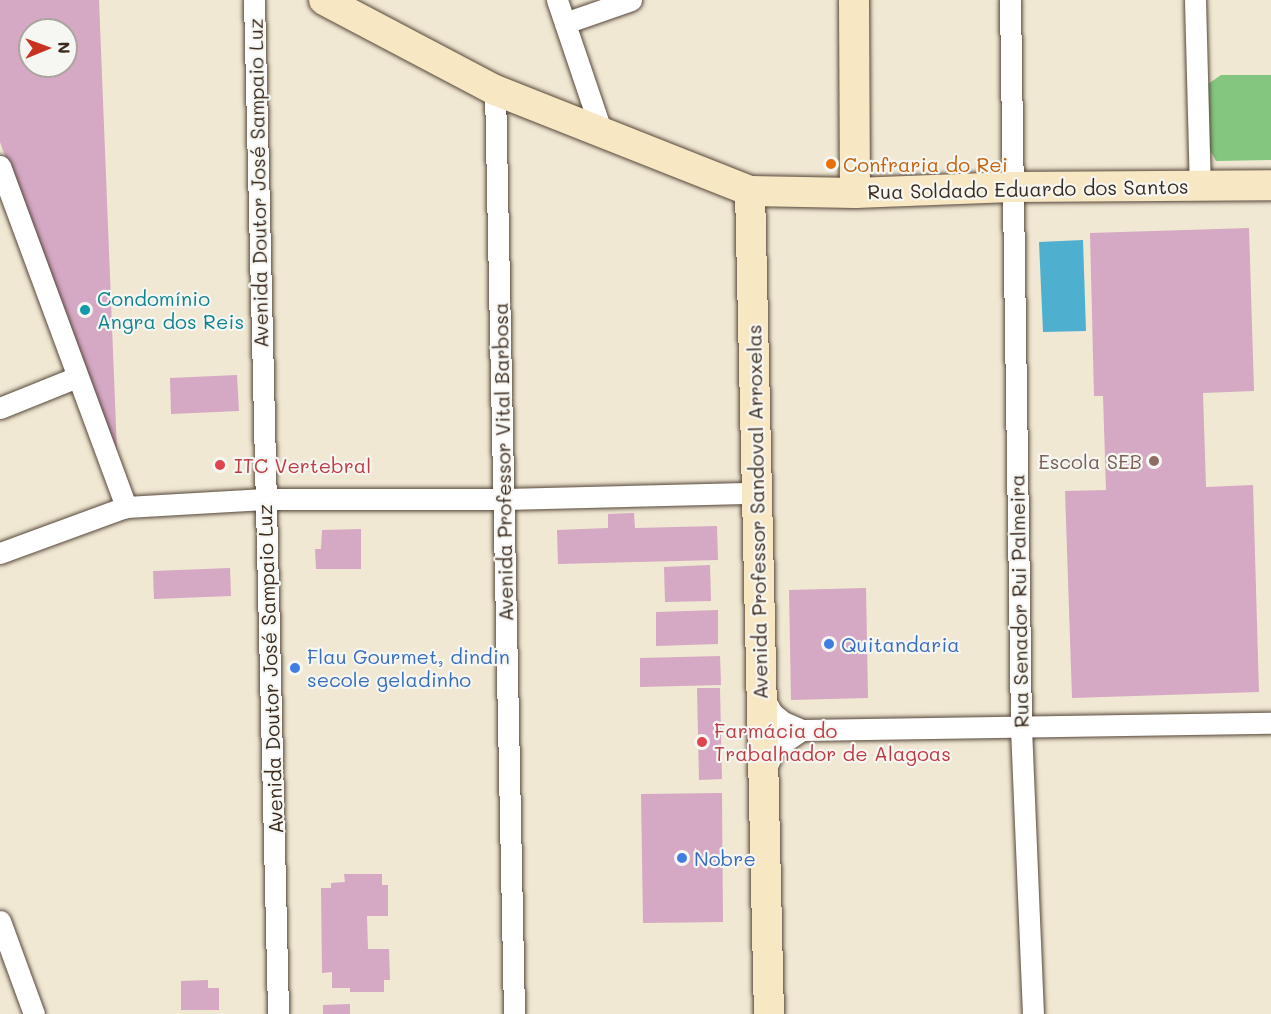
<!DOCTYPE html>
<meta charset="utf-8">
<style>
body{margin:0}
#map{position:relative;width:1271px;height:1014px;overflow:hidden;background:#f0e8d3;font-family:Mali,sans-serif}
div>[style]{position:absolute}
.green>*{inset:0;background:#84c67f}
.water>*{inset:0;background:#4fafce}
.building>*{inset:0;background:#d5a8c4}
.roads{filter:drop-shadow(0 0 2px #564639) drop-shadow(0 0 2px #564639)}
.street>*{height:21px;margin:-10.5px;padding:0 10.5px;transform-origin:10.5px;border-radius:10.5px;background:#fff}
.secondary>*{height:30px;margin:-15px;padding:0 15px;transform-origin:15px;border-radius:15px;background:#f7e8c3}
.dots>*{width:16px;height:16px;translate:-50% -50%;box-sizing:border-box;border:3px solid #f6f6f2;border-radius:50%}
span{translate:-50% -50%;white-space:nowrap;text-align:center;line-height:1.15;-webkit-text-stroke:4.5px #f6f6f2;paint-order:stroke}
.food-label{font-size:20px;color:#c56008}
.left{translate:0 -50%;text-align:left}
.street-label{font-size:20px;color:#3b2a1e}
.culture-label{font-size:20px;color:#0d838f}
.education-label{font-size:20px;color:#785e54}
.right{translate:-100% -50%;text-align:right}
.health-label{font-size:20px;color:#be3a42}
.shop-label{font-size:20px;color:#366cbe}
.north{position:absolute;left:18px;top:18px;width:60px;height:60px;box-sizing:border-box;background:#f6f6f2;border:2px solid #aba49d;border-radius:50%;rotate:89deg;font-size:16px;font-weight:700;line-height:24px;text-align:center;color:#3b2a1e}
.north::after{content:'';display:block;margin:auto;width:21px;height:27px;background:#c8321e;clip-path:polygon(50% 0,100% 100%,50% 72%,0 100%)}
</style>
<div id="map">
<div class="green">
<i style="clip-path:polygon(1221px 75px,1271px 75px,1271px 160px,1216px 161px,1206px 143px,1205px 86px)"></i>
</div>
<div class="water">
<i style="clip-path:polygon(1083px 240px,1086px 331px,1043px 332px,1039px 242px)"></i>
</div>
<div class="building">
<i style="clip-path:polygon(evenodd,0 0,99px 0,118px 477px,0 142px,0 0,30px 30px,66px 30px,66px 66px,30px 66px,30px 30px)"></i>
<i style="clip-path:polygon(1249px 228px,1254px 391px,1203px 393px,1206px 487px,1253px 485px,1259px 692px,1072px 698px,1065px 491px,1106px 490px,1103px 396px,1094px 396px,1090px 233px)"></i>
<i style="clip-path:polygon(237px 375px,239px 411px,171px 414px,170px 378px)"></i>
<i style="clip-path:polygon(634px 513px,635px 528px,717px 526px,718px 560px,558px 564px,557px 530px,608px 528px,608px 514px)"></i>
<i style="clip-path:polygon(361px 529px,361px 569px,316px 569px,315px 549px,321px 549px,322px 530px)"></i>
<i style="clip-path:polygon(710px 565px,711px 601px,665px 602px,664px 567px)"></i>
<i style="clip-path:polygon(230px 568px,231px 596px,154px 599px,153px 571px)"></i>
<i style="clip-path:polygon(866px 588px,868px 698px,791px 700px,789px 590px)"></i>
<i style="clip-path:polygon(718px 610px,718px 644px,656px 646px,656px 612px)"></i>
<i style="clip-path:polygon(720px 656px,721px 685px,640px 687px,640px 658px)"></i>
<i style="clip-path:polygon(697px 688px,720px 688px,722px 779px,699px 780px)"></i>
<i style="clip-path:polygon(722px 793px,723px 922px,643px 923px,641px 794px)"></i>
<i style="clip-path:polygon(344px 874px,382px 874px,382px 885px,388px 885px,388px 916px,367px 916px,368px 949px,389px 949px,390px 980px,384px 980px,384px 992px,350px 992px,350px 988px,332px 988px,332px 972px,322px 973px,321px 888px,331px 888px,331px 883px,345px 882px)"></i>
<i style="clip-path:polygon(208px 980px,208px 988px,219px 988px,219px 1010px,181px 1010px,181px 981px)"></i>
<i style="clip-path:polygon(350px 1004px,350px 1014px,323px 1014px,323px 1005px)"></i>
</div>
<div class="roads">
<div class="street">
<i style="left:254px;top:0;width:1014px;rotate:88.64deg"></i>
<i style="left:557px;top:0;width:140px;rotate:71.3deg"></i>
<i style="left:1010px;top:0;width:728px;rotate:89.13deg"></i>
<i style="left:1021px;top:728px;width:286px;rotate:87.6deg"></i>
<i style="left:1195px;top:0;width:185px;rotate:88.5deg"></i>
<i style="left:565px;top:23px;width:70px;rotate:-19.2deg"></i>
<i style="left:495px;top:90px;width:924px;rotate:88.82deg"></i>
<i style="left:0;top:166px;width:364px;rotate:69.7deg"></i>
<i style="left:0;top:408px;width:83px;rotate:-21.9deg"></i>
<i style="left:0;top:553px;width:134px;rotate:-20.1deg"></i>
<i style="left:126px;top:507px;width:139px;rotate:-3.3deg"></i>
<i style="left:265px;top:499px;width:240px"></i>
<i style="left:505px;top:499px;width:251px;rotate:-1.4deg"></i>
<i style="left:762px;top:695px;width:21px;rotate:61deg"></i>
<i style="left:772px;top:713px;width:14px;rotate:39deg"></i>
<i style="left:783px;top:722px;width:21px;rotate:23deg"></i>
<i style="left:802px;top:730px;width:469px;rotate:-0.9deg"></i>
<i style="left:765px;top:770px;width:24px;rotate:-66deg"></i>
<i style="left:775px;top:748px;width:32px;rotate:-34deg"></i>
<i style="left:0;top:921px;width:99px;rotate:69.9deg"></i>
</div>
<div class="secondary">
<i style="left:324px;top:0;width:193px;rotate:27.8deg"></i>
<i style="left:495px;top:90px;width:274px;rotate:21.6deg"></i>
<i style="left:750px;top:191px;width:105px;rotate:1.1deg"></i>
<i style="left:855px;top:193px;width:157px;rotate:-2.2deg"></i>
<i style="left:1012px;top:187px;width:259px;rotate:-0.4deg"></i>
<i style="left:854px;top:0;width:193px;rotate:89.7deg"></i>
<i style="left:750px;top:191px;width:823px;rotate:88.68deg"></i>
</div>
</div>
<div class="dots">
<i style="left:831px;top:164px;background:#e8710a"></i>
<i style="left:85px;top:310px;background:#0f9aa8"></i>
<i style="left:1154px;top:461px;background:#8d6e63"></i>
<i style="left:220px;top:465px;background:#e0444e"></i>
<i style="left:829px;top:644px;background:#3f7fe0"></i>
<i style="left:295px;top:668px;background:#3f7fe0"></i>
<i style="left:702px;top:742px;background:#e0444e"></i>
<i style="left:682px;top:858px;background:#3f7fe0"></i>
</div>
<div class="food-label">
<span class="left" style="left:843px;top:164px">Confraria do Rei</span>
</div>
<div class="street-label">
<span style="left:258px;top:183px;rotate:-91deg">Avenida Doutor José Sampaio Luz</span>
<span style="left:1028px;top:189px;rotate:-1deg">Rua Soldado Eduardo dos Santos</span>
<span style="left:503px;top:462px;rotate:-91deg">Avenida Professor Vital Barbosa</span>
<span style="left:757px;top:512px;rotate:-91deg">Avenida Professor Sandoval Arroxelas</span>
<span style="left:1019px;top:601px;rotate:-91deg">Rua Senador Rui Palmeira</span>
<span style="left:270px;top:669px;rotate:-92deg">Avenida Doutor José Sampaio Luz</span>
</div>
<div class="culture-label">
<span class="left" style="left:97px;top:310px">Condomínio<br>Angra dos Reis</span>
</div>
<div class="education-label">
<span class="right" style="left:1142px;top:461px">Escola SEB</span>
</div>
<div class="health-label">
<span class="left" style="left:234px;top:465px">ITC Vertebral</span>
<span class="left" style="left:714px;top:742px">Farmácia do<br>Trabalhador de Alagoas</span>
</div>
<div class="shop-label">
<span class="left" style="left:841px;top:644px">Quitandaria</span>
<span class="left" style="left:307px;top:668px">Flau Gourmet, dindin<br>secole geladinho</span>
<span class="left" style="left:694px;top:858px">Nobre</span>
</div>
<div class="north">N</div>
</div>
